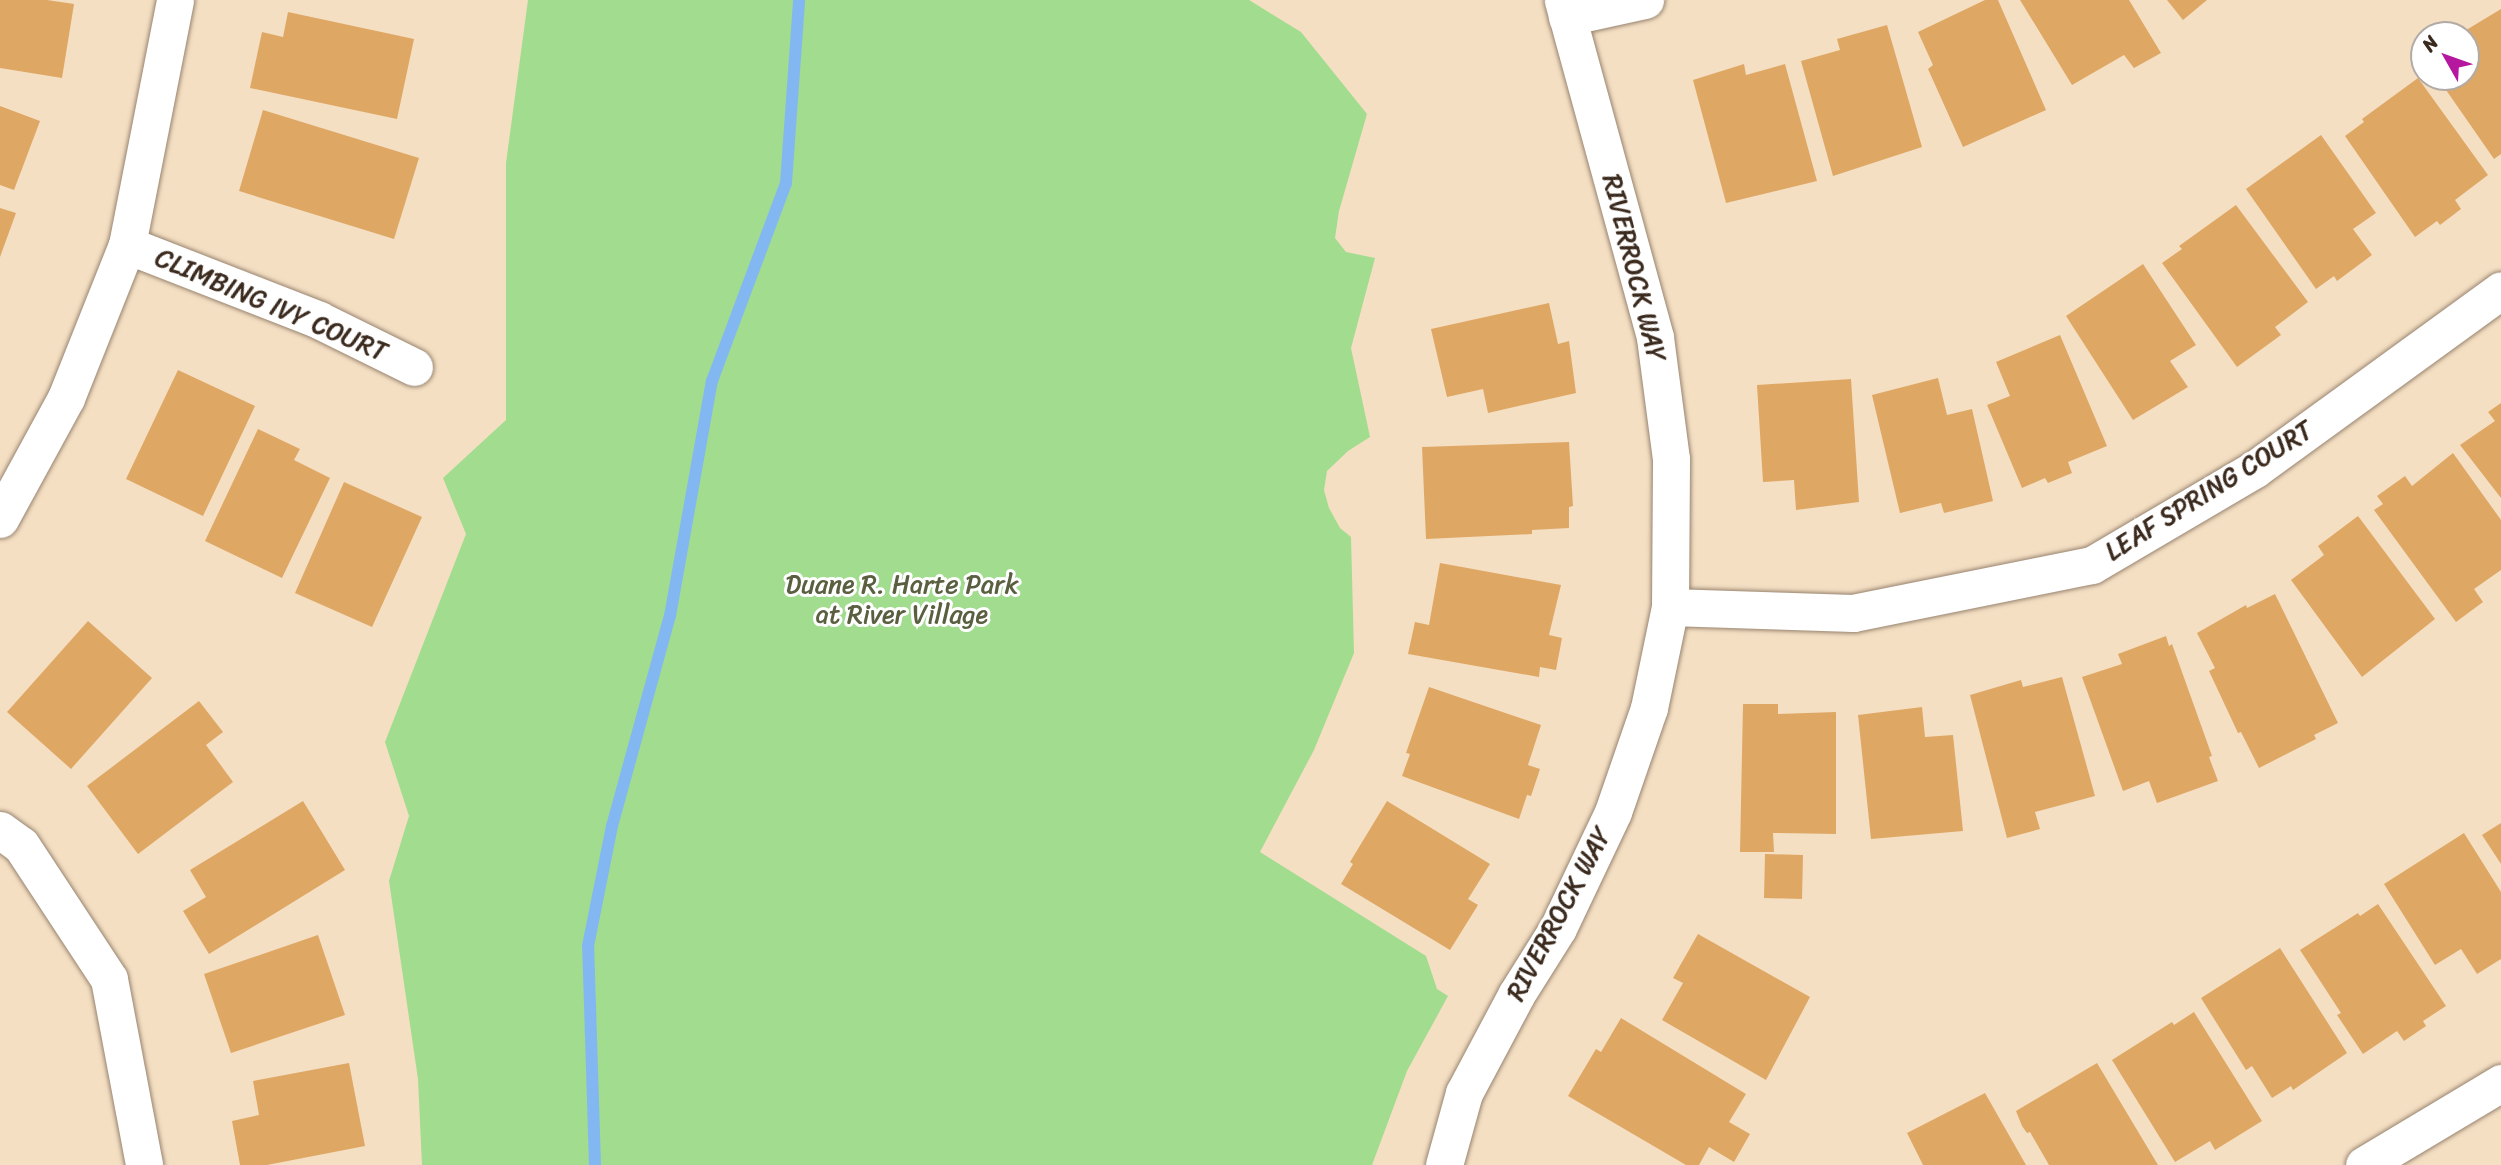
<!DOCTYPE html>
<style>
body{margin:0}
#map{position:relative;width:2501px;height:1165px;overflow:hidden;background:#f4dfc3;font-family:Sriracha,sans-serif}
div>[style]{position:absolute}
.green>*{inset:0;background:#a2dc8f}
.stream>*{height:12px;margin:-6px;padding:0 6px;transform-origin:6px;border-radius:6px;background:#83b7f1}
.building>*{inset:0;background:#dfa764}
.roads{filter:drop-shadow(0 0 2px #988470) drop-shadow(0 0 2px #988470)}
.street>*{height:37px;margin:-18.5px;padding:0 18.5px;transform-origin:18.5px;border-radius:18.5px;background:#fff}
span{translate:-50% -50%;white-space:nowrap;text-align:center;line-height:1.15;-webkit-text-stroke:6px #fff;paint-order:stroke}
.street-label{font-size:26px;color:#3b2a1e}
.park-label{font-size:26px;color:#5a5f40}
.north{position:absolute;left:2410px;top:21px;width:70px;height:70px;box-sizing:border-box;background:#fff;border:2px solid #b1aaa5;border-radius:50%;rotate:310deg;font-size:19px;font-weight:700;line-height:28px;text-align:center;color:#3b2a1e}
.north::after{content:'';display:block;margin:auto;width:24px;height:32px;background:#b5179e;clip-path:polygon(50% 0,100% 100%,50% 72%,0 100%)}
</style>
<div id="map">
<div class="green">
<i style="clip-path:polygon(528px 0,1249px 0,1301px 32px,1367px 114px,1339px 211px,1335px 238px,1346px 252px,1375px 258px,1351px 348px,1370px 437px,1348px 451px,1327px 471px,1324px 490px,1329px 508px,1340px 528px,1351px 537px,1354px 653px,1314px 750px,1260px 852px,1426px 956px,1437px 989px,1448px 996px,1407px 1071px,1372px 1165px,422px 1165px,418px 1079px,389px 881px,409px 816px,385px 742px,466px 534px,443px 478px,506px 420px,506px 163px)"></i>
</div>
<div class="stream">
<i style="left:595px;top:1165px;width:219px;rotate:-91.8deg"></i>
<i style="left:588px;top:946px;width:122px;rotate:-78.7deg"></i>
<i style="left:612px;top:826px;width:218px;rotate:-74.6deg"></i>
<i style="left:670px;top:616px;width:239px;rotate:-79.9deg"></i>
<i style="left:712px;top:381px;width:211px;rotate:-69.5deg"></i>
<i style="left:786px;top:183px;width:183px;rotate:-85.9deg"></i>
</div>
<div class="building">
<i style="clip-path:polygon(0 0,47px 0,74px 4px,62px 78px,0 68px)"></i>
<i style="clip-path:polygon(1985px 0,1998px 0,2046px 110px,1963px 147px,1928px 69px,1933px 65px,1918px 32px)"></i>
<i style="clip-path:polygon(2020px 0,2129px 0,2161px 53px,2134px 68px,2124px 55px,2072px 85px)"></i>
<i style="clip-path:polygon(2167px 0,2207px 0,2183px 20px)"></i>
<i style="clip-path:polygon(2501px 9px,2501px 154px,2494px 159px,2437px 77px,2466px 77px,2466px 35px,2458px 35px)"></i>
<i style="clip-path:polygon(288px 12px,414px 39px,397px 119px,250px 88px,262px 32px,283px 37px)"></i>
<i style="clip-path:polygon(1887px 25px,1922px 147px,1833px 176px,1801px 61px,1840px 50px,1837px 39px)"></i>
<i style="clip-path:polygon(1744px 64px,1746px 75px,1785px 64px,1817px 181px,1726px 203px,1693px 80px)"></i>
<i style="clip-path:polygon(2418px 78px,2488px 175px,2455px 200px,2461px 209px,2440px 225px,2437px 221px,2415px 237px,2345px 136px,2364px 122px,2362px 119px)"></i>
<i style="clip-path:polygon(0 106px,40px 121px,14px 190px,0 185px)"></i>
<i style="clip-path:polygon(263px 110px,419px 158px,394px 239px,239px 191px)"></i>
<i style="clip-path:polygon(2321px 135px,2376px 213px,2353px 229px,2372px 255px,2337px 281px,2334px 276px,2316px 289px,2246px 189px)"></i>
<i style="clip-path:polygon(2236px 205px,2308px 302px,2275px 327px,2281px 335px,2237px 367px,2162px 263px,2182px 249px,2179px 246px)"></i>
<i style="clip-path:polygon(0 208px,16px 213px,0 257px)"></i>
<i style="clip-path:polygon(2143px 264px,2196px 345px,2170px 361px,2188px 387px,2133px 420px,2066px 316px)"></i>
<i style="clip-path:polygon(1549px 303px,1558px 344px,1569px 341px,1576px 393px,1488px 413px,1483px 389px,1447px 397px,1431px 329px)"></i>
<i style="clip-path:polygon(2060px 335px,2107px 446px,2068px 462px,2072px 473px,2048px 483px,2045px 478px,2022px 488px,1987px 405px,2010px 396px,1996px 362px)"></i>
<i style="clip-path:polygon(178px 370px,255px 406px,203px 516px,126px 479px)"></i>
<i style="clip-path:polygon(1938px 378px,1947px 415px,1972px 409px,1993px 501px,1944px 513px,1941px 503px,1900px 513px,1872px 395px)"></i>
<i style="clip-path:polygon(1851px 379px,1859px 502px,1796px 510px,1794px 480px,1763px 482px,1757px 385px)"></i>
<i style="clip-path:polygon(2501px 403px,2501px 498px,2460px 445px,2495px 421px,2488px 412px)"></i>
<i style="clip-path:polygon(258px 429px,300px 449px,294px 460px,330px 478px,282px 578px,205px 541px)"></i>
<i style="clip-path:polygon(1569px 442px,1573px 506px,1569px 507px,1569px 528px,1532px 530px,1532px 534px,1426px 539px,1422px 447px)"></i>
<i style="clip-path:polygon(2453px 453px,2501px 520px,2501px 570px,2474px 589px,2483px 602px,2456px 622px,2374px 510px,2383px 504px,2377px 496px,2405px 476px,2412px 486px)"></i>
<i style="clip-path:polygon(344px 482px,422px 517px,372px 627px,295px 593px)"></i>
<i style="clip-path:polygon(2358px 516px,2435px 619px,2362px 677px,2291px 580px,2324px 555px,2318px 546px)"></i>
<i style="clip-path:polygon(1440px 563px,1561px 585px,1549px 635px,1562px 638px,1556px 670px,1540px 667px,1539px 677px,1408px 654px,1415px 622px,1429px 625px)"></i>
<i style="clip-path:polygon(2275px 594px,2338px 723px,2314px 735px,2316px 739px,2259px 768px,2241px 732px,2238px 733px,2209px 671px,2215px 668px,2197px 633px,2246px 605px,2247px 608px)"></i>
<i style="clip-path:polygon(88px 621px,152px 678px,71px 769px,7px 712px)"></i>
<i style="clip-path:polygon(2166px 636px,2169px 646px,2172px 644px,2212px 756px,2209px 757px,2218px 781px,2157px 803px,2149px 781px,2123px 791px,2082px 677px,2122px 664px,2118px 654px)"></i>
<i style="clip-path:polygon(2062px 677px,2095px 796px,2035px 812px,2040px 829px,2007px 838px,1970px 695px,2021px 680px,2023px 687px)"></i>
<i style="clip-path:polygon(1429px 687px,1541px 725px,1528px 765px,1540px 769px,1531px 796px,1527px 795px,1519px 819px,1402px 776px,1410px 754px,1406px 753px)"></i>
<i style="clip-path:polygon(199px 701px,223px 732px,206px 745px,233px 782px,138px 854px,87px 786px)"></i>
<i style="clip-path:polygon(1743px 704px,1778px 704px,1778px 714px,1836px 712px,1836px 834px,1773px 833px,1774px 852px,1740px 852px)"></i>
<i style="clip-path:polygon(1922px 707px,1925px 737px,1953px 735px,1963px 831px,1871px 839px,1858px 715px)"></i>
<i style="clip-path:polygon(303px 801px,345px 870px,209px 954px,183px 911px,206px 897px,190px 870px)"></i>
<i style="clip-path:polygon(1387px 801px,1490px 864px,1468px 899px,1478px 905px,1450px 950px,1341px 884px,1353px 864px,1350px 862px)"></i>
<i style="clip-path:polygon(2501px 823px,2501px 864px,2482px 835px)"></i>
<i style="clip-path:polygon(2464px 833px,2501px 892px,2501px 959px,2477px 974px,2461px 949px,2435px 965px,2384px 884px)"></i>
<i style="clip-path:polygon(1765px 854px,1803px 855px,1802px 899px,1764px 898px)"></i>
<i style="clip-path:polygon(2378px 904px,2446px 1006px,2423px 1021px,2426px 1026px,2404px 1041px,2397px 1031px,2363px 1054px,2337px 1015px,2341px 1013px,2300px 950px,2358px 913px,2360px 916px)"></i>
<i style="clip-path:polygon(1698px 934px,1810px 997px,1766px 1080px,1662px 1020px,1683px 983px,1673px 978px)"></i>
<i style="clip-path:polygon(318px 935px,345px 1015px,231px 1053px,204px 974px)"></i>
<i style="clip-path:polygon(2280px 948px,2347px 1053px,2293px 1090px,2291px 1086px,2272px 1098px,2252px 1066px,2246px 1070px,2201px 998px)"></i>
<i style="clip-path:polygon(2194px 1012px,2262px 1121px,2215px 1150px,2210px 1141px,2175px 1162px,2112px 1060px,2172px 1022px,2174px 1025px)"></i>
<i style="clip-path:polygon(1621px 1018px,1746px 1094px,1729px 1122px,1750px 1134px,1734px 1162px,1709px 1147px,1699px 1165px,1686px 1165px,1568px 1096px,1596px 1049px,1601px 1052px)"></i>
<i style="clip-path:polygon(349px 1063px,365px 1146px,267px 1165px,240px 1165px,232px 1121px,259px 1115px,253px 1081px)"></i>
<i style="clip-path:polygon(2097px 1063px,2158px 1165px,2049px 1165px,2030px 1132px,2027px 1133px,2022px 1126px,2016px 1111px)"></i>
<i style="clip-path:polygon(1985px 1093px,2026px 1165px,1923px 1165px,1907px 1133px)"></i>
</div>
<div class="roads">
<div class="street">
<i style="left:1567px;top:17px;width:80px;rotate:-12.3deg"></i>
<i style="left:127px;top:245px;width:206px;rotate:21.3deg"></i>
<i style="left:319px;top:320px;width:106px;rotate:26.3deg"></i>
<i style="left:0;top:519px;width:138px;rotate:-61.4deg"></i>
<i style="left:66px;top:398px;width:165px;rotate:-68.3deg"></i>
<i style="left:127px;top:245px;width:250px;rotate:-78.9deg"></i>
<i style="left:1670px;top:607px;width:183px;rotate:1.9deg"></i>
<i style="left:1853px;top:613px;width:244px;rotate:-11.4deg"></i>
<i style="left:2092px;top:565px;width:189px;rotate:-30.5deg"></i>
<i style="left:2255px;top:469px;width:304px;rotate:-36deg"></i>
<i style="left:0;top:830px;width:26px;rotate:36deg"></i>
<i style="left:21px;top:845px;width:160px;rotate:56.7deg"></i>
<i style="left:109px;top:979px;width:189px;rotate:79.3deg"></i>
<i style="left:1444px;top:1165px;width:75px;rotate:-74.5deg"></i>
<i style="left:1464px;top:1093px;width:111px;rotate:-62deg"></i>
<i style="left:1516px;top:995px;width:79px;rotate:-57.9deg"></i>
<i style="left:1558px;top:928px;width:128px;rotate:-64.6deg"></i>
<i style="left:1613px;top:812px;width:110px;rotate:-70.9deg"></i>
<i style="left:1649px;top:708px;width:103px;rotate:-78.3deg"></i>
<i style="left:1670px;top:607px;width:148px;rotate:-89.6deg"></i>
<i style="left:1671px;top:459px;width:123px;rotate:-97.5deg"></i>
<i style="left:1655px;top:337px;width:349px;rotate:-105.3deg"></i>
<i style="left:2364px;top:1165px;width:160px;rotate:-30.9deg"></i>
</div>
</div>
<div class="street-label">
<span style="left:1634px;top:268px;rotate:76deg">RIVERROCK WAY</span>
<span style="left:271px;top:305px;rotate:23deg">CLIMBING IVY COURT</span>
<span style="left:2209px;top:491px;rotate:-32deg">LEAF SPRING COURT</span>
<span style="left:1559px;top:914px;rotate:-62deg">RIVERROCK WAY</span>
</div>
<div class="park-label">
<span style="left:902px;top:600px">Duane R. Harte Park<br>at River Village</span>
</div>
<div class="north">N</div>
</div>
